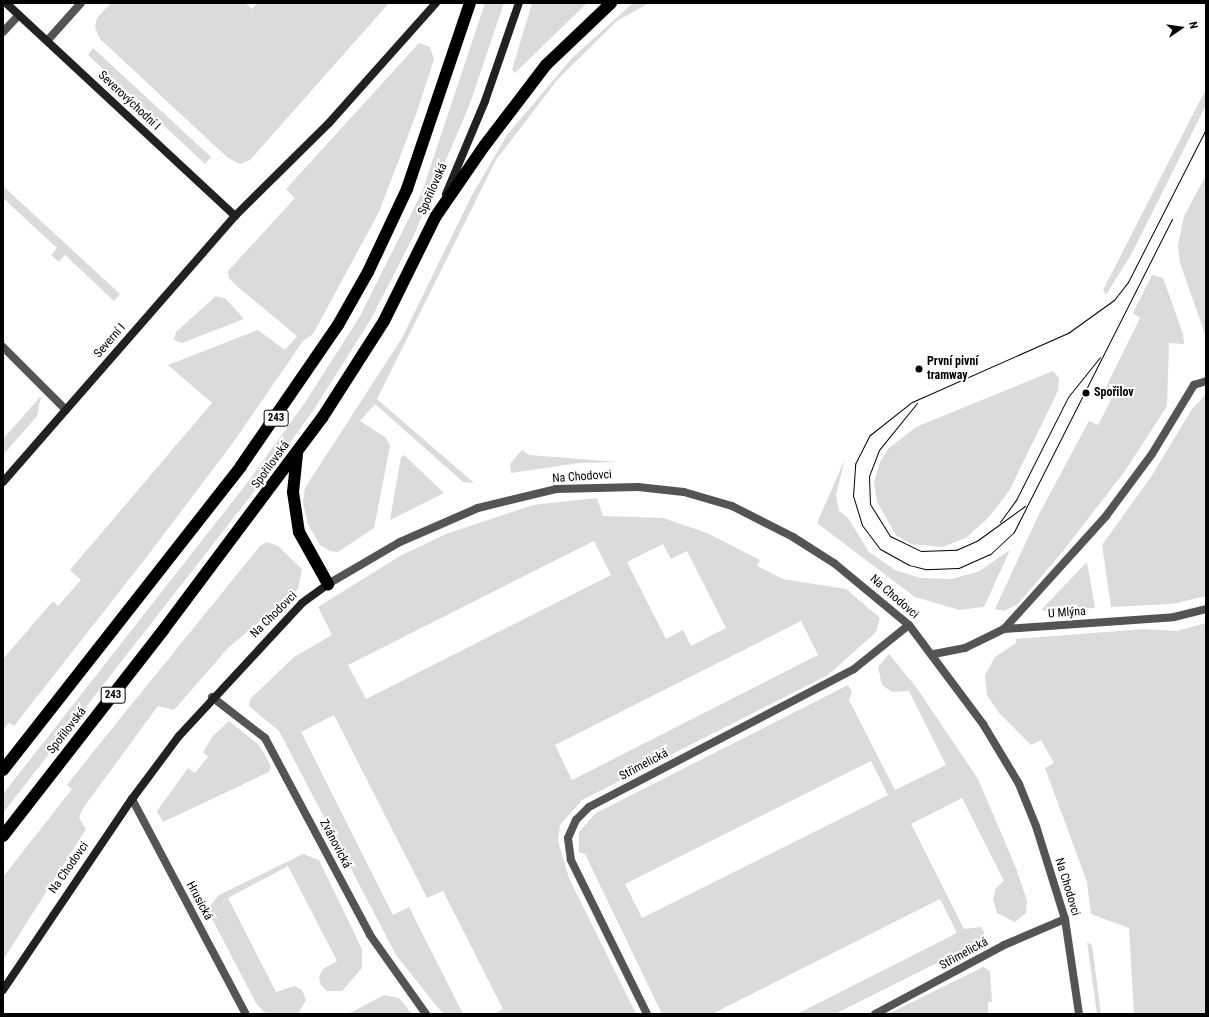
<!DOCTYPE html>
<meta charset="utf-8">
<style>
body{margin:0}
#map{position:relative;width:1209px;height:1017px;overflow:hidden;background:#fff;font-family:"Roboto Condensed",sans-serif}
div>[style]{position:absolute}
.green>*{inset:0;background:#dbdbdb}
.street>*{height:8px;margin:-4px;padding:0 4px;transform-origin:4px;border-radius:4px;background:#545454}
.secondary>*{height:8px;margin:-4px;padding:0 4px;transform-origin:4px;border-radius:4px;background:#212121}
.highway>*{height:12px;margin:-6px;padding:0 6px;transform-origin:6px;border-radius:6px;background:#000}
.tram>*{height:1px;margin:-0.5px;padding:0 0.5px;transform-origin:0.5px;border-radius:0.5px;background:#000}
.dots>*{width:11px;height:11px;translate:-50% -50%;box-sizing:border-box;border:2px solid #fff;border-radius:50%}
span{translate:-50% -50%;white-space:nowrap;text-align:center;line-height:1.15;-webkit-text-stroke:4px #fff;paint-order:stroke}
.shield-label span{padding:1px 3px;background:#fff;border:1px solid;border-radius:3px;-webkit-text-stroke-width:0}
.shield-label{font-size:11px;color:#000;font-weight:700}
.street-label{font-size:12px;color:#000}
.poi-label{font-size:12px;color:#000;font-weight:700}
.left{translate:0 -50%;text-align:left}
.frame{position:absolute;inset:0;border:4px solid #000;pointer-events:none}
.north{position:absolute;left:1161px;top:8px;width:40px;height:40px;-webkit-text-stroke:3px #fff;paint-order:stroke;rotate:77deg;font-size:11px;font-weight:700;line-height:16px;text-align:center;color:#000}
.north::after{content:'';display:block;margin:auto;width:14px;height:18px;background:#000;clip-path:polygon(50% 0,100% 100%,50% 72%,0 100%)}
</style>
<div id="map">
<div class="green">
<i style="clip-path:polygon(111px 3px,245px 3px,252px 9px,257px 3px,389px 3px,250px 160px,240px 164px,228px 158px,100px 39px,95px 27px,97px 18px)"></i>
<i style="clip-path:polygon(485px 3px,504px 3px,469px 106px,414px 235px,371px 319px,313px 411px,253px 493px,3px 813px,3px 794px,244px 487px,304px 404px,359px 318px,422px 192px)"></i>
<i style="clip-path:polygon(532px 3px,587px 3px,515px 73px,512px 70px)"></i>
<i style="clip-path:polygon(633px 3px,649px 3px,617px 21px,558px 79px,496px 160px,377px 399px,474px 483px,463px 482px,375px 404px,360px 421px,386px 438px,390px 446px,374px 528px,338px 552px,330px 551px,320px 545px,308px 524px,303px 503px,305px 488px,402px 338px,472px 195px,507px 135px,572px 58px)"></i>
<i style="clip-path:polygon(419px 43px,430px 47px,434px 59px,417px 112px,379px 212px,313px 334px,303px 341px,232px 444px,145px 559px,14px 726px,9px 723px,3px 730px,3px 659px,53px 601px,58px 606px,81px 580px,70px 570px,212px 403px,168px 365px,258px 330px,285px 350px,297px 336px,238px 287px,229px 278px,228px 271px,295px 198px,286px 189px)"></i>
<i style="clip-path:polygon(93px 48px,211px 157px,205px 164px,88px 55px)"></i>
<i style="clip-path:polygon(1206px 89px,1206px 105px,1132px 253px,1106px 295px,1103px 290px)"></i>
<i style="clip-path:polygon(1206px 175px,1206px 337px,1180px 263px,1178px 245px,1184px 216px)"></i>
<i style="clip-path:polygon(3px 186px,120px 294px,114px 301px,65px 255px,59px 262px,51px 255px,57px 248px,3px 198px)"></i>
<i style="clip-path:polygon(1152px 275px,1163px 278px,1183px 334px,1184px 344px,1169px 343px,1167px 406px,1125px 471px,1063px 551px,1018px 604px,1004px 611px,995px 609px,1039px 514px,1089px 421px,1098px 425px,1114px 394px,1105px 389px,1140px 318px,1133px 313px)"></i>
<i style="clip-path:polygon(216px 296px,226px 299px,244px 319px,182px 343px,174px 340px,176px 332px)"></i>
<i style="clip-path:polygon(1053px 371px,1059px 378px,1058px 391px,1009px 491px,989px 517px,966px 538px,942px 547px,911px 544px,896px 535px,877px 502px,874px 482px,880px 462px,888px 449px,916px 427px)"></i>
<i style="clip-path:polygon(1206px 394px,1206px 596px,1172px 604px,1111px 607px,1102px 545px,1151px 477px,1192px 409px)"></i>
<i style="clip-path:polygon(41px 396px,37px 416px,3px 455px,3px 439px)"></i>
<i style="clip-path:polygon(522px 450px,529px 455px,618px 462px,579px 463px,511px 473px,510px 464px)"></i>
<i style="clip-path:polygon(404px 455px,444px 493px,390px 520px,401px 457px)"></i>
<i style="clip-path:polygon(845px 459px,836px 495px,839px 511px,848px 518px,869px 552px,895px 570px,921px 578px,951px 579px,978px 572px,1010px 550px,984px 607px,959px 610px,915px 597px,817px 523px)"></i>
<i style="clip-path:polygon(evenodd,597px 498px,603px 516px,663px 518px,707px 533px,760px 560px,757px 566px,783px 579px,846px 589px,880px 618px,876px 632px,828px 675px,582px 800px,560px 825px,558px 841px,569px 878px,636px 1014px,494px 1014px,503px 1009px,443px 891px,427px 898px,334px 715px,301px 732px,393px 915px,409px 907px,463px 1014px,443px 1014px,396px 955px,279px 731px,249px 706px,250px 699px,294px 657px,332px 635px,318px 607px,400px 556px,446px 534px,533px 505px,597px 498px,594px 541px,611px 575px,366px 699px,348px 665px,594px 541px,597px 498px,663px 544px,671px 559px,687px 551px,726px 628px,691px 646px,683px 630px,666px 639px,627px 562px,663px 544px,597px 498px,801px 621px,818px 655px,572px 780px,555px 745px,801px 621px)"></i>
<i style="clip-path:polygon(267px 542px,278px 546px,302px 569px,298px 589px,228px 648px,174px 710px,158px 706px,83px 808px,79px 818px,86px 829px,3px 960px,3px 877px,72px 789px,67px 785px,97px 747px,260px 546px)"></i>
<i style="clip-path:polygon(1087px 562px,1095px 608px,1044px 611px,1042px 609px)"></i>
<i style="clip-path:polygon(1206px 623px,1206px 1014px,1134px 1014px,1129px 928px,1091px 914px,1087px 882px,1045px 768px,1054px 763px,1041px 740px,1031px 745px,999px 713px,987px 695px,985px 675px,995px 657px,1016px 643px,1016px 639px,1144px 629px,1176px 631px)"></i>
<i style="clip-path:polygon(evenodd,889px 654px,916px 687px,978px 779px,1016px 868px,1027px 901px,1026px 913px,1015px 922px,997px 913px,993px 899px,996px 888px,1004px 881px,962px 798px,911px 824px,964px 929px,981px 927px,987px 938px,835px 1014px,797px 1014px,957px 933px,940px 899px,712px 1014px,662px 1014px,585px 854px,579px 852px,579px 832px,596px 813px,848px 685px,852px 692px,849px 700px,895px 790px,946px 765px,909px 691px,892px 692px,882px 685px,878px 667px,889px 654px,871px 761px,888px 795px,642px 918px,625px 884px,871px 761px)"></i>
<i style="clip-path:polygon(229px 721px,259px 745px,271px 766px,269px 772px,163px 822px,157px 811px,188px 768px,195px 773px,208px 757px,203px 752px,213px 736px)"></i>
<i style="clip-path:polygon(303px 854px,319px 860px,362px 949px,362px 968px,342px 991px,327px 991px,321px 985px,319px 977px,323px 969px,337px 961px,288px 866px,228px 898px,276px 992px,295px 986px,302px 990px,306px 1000px,298px 1014px,272px 1014px,264px 1012px,256px 1003px,209px 913px,210px 906px,219px 895px)"></i>
<i style="clip-path:polygon(1087px 942px,1092px 945px,1101px 1014px,1097px 1014px)"></i>
<i style="clip-path:polygon(983px 967px,990px 971px,992px 1002px,988px 1002px,988px 1014px,888px 1014px)"></i>
<i style="clip-path:polygon(384px 995px,399px 998px,412px 1014px,348px 1014px)"></i>
</div>
<div class="street">
<i style="left:3px;top:32px;width:23px;rotate:-47deg"></i>
<i style="left:47px;top:41px;width:51px;rotate:-48.2deg"></i>
<i style="left:3px;top:347px;width:89px;rotate:45deg"></i>
<i style="left:328px;top:584px;width:83px;rotate:-30.3deg"></i>
<i style="left:400px;top:542px;width:85px;rotate:-23.6deg"></i>
<i style="left:478px;top:508px;width:80px;rotate:-13.7deg"></i>
<i style="left:556px;top:489px;width:82px;rotate:-1.4deg"></i>
<i style="left:638px;top:487px;width:46px;rotate:6.2deg"></i>
<i style="left:684px;top:492px;width:50px;rotate:16.3deg"></i>
<i style="left:732px;top:506px;width:68px;rotate:26.9deg"></i>
<i style="left:793px;top:537px;width:49px;rotate:32.4deg"></i>
<i style="left:834px;top:563px;width:97px;rotate:39.6deg"></i>
<i style="left:909px;top:625px;width:124px;rotate:53.2deg"></i>
<i style="left:983px;top:724px;width:70px;rotate:59deg"></i>
<i style="left:1019px;top:784px;width:45px;rotate:68deg"></i>
<i style="left:1036px;top:826px;width:97px;rotate:72.7deg"></i>
<i style="left:1065px;top:919px;width:96px;rotate:81.6deg"></i>
<i style="left:1004px;top:629px;width:152px;rotate:-47.9deg"></i>
<i style="left:1106px;top:516px;width:77px;rotate:-53.4deg"></i>
<i style="left:1152px;top:454px;width:81px;rotate:-58.7deg"></i>
<i style="left:1194px;top:385px;width:13px;rotate:-18deg"></i>
<i style="left:934px;top:654px;width:32px;rotate:-11deg"></i>
<i style="left:965px;top:648px;width:43px;rotate:-26deg"></i>
<i style="left:1004px;top:629px;width:170px;rotate:-4deg"></i>
<i style="left:1174px;top:617px;width:33px;rotate:-14deg"></i>
<i style="left:212px;top:697px;width:67px;rotate:37.7deg"></i>
<i style="left:265px;top:738px;width:223px;rotate:61.9deg"></i>
<i style="left:370px;top:935px;width:97px;rotate:54.7deg"></i>
<i style="left:132px;top:799px;width:243px;rotate:62.1deg"></i>
<i style="left:647px;top:1014px;width:172px;rotate:-116.3deg"></i>
<i style="left:571px;top:860px;width:22px;rotate:-98deg"></i>
<i style="left:568px;top:838px;width:20px;rotate:-66deg"></i>
<i style="left:576px;top:820px;width:18px;rotate:-45deg"></i>
<i style="left:589px;top:807px;width:299px;rotate:-27.5deg"></i>
<i style="left:854px;top:669px;width:70px;rotate:-38.7deg"></i>
<i style="left:875px;top:1014px;width:146px;rotate:-28.1deg"></i>
<i style="left:1004px;top:945px;width:66px;rotate:-23.1deg"></i>
</div>
<div class="secondary">
<i style="left:6px;top:3px;width:313px;rotate:42.9deg"></i>
<i style="left:446px;top:194px;width:101px;rotate:-67.2deg"></i>
<i style="left:485px;top:101px;width:104px;rotate:-70.9deg"></i>
<i style="left:3px;top:482px;width:353px;rotate:-48.9deg"></i>
<i style="left:235px;top:216px;width:132px;rotate:-44.7deg"></i>
<i style="left:329px;top:123px;width:161px;rotate:-48.3deg"></i>
<i style="left:3px;top:990px;width:230px;rotate:-56deg"></i>
<i style="left:132px;top:799px;width:79px;rotate:-53.3deg"></i>
<i style="left:179px;top:736px;width:181px;rotate:-47.2deg"></i>
<i style="left:302px;top:603px;width:32px;rotate:-36deg"></i>
</div>
<div class="highway">
<i style="left:297px;top:454px;width:38px;rotate:96deg"></i>
<i style="left:293px;top:492px;width:40px;rotate:81.5deg"></i>
<i style="left:299px;top:532px;width:60px;rotate:60.9deg"></i>
<i style="left:3px;top:770px;width:386px;rotate:-51.9deg"></i>
<i style="left:241px;top:466px;width:171px;rotate:-55.5deg"></i>
<i style="left:338px;top:325px;width:61px;rotate:-60.5deg"></i>
<i style="left:368px;top:272px;width:92px;rotate:-64.8deg"></i>
<i style="left:407px;top:189px;width:196px;rotate:-71.3deg"></i>
<i style="left:3px;top:836px;width:262px;rotate:-52.1deg"></i>
<i style="left:164px;top:629px;width:264px;rotate:-53.2deg"></i>
<i style="left:322px;top:418px;width:115px;rotate:-57.4deg"></i>
<i style="left:384px;top:321px;width:117px;rotate:-63.7deg"></i>
<i style="left:436px;top:216px;width:86px;rotate:-55.4deg"></i>
<i style="left:485px;top:145px;width:101px;rotate:-52.7deg"></i>
<i style="left:546px;top:65px;width:90px;rotate:-43.6deg"></i>
</div>
<div class="tram">
<i style="left:1172px;top:219px;width:351px;rotate:116.8deg"></i>
<i style="left:1014px;top:532px;width:33px;rotate:137deg"></i>
<i style="left:990px;top:554px;width:35px;rotate:156deg"></i>
<i style="left:958px;top:568px;width:33px;rotate:178deg"></i>
<i style="left:925px;top:569px;width:16px;rotate:-166deg"></i>
<i style="left:909px;top:565px;width:33px;rotate:-151deg"></i>
<i style="left:880px;top:549px;width:30px;rotate:-127deg"></i>
<i style="left:862px;top:525px;width:30px;rotate:-107deg"></i>
<i style="left:853px;top:496px;width:32px;rotate:-86deg"></i>
<i style="left:855px;top:464px;width:33px;rotate:-63deg"></i>
<i style="left:870px;top:435px;width:53px;rotate:-38.2deg"></i>
<i style="left:912px;top:402px;width:171px;rotate:-23.9deg"></i>
<i style="left:1068px;top:333px;width:57px;rotate:-35.7deg"></i>
<i style="left:1114px;top:300px;width:23px;rotate:-52deg"></i>
<i style="left:1128px;top:282px;width:172px;rotate:-63deg"></i>
<i style="left:917px;top:403px;width:60px;rotate:129deg"></i>
<i style="left:879px;top:450px;width:28px;rotate:111deg"></i>
<i style="left:869px;top:476px;width:28px;rotate:88deg"></i>
<i style="left:870px;top:504px;width:38px;rotate:58deg"></i>
<i style="left:890px;top:536px;width:34px;rotate:26deg"></i>
<i style="left:921px;top:551px;width:35px;rotate:-2deg"></i>
<i style="left:956px;top:550px;width:24px;rotate:-24deg"></i>
<i style="left:978px;top:540px;width:58px;rotate:-35.9deg"></i>
<i style="left:1000px;top:522px;width:27px;rotate:-54deg"></i>
<i style="left:1016px;top:500px;width:115px;rotate:-63.2deg"></i>
<i style="left:1068px;top:397px;width:51px;rotate:-51.3deg"></i>
</div>
<div class="dots">
<i style="left:919px;top:369px;background:#000"></i>
<i style="left:1086px;top:393px;background:#000"></i>
</div>
<div class="shield-label">
<span style="left:276px;top:418px">243</span>
<span style="left:113px;top:695px">243</span>
</div>
<div class="street-label">
<span style="left:129px;top:101px;rotate:43deg">Severovýchodní I</span>
<span style="left:433px;top:189px;rotate:-66deg">Spořilovská</span>
<span style="left:110px;top:341px;rotate:-49deg">Severní I</span>
<span style="left:271px;top:465px;rotate:-54deg">Spořilovská</span>
<span style="left:582px;top:477px;rotate:-4deg">Na Chodovci</span>
<span style="left:894px;top:597px;rotate:41deg">Na Chodovci</span>
<span style="left:1067px;top:613px;rotate:-4deg">U Mlýna</span>
<span style="left:274px;top:615px;rotate:-45deg">Na Chodovci</span>
<span style="left:67px;top:731px;rotate:-52deg">Spořilovská</span>
<span style="left:644px;top:765px;rotate:-28deg">Střimelická</span>
<span style="left:335px;top:844px;rotate:62deg">Zvánovická</span>
<span style="left:69px;top:868px;rotate:-55deg">Na Chodovci</span>
<span style="left:1067px;top:887px;rotate:73deg">Na Chodovci</span>
<span style="left:199px;top:901px;rotate:62deg">Hrusická</span>
<span style="left:964px;top:954px;rotate:-29deg">Střimelická</span>
</div>
<div class="poi-label">
<span class="left" style="left:927px;top:369px">První pivní<br>tramway</span>
<span class="left" style="left:1094px;top:393px">Spořilov</span>
</div>
<div class="frame"></div>
<div class="north">N</div>
</div>
